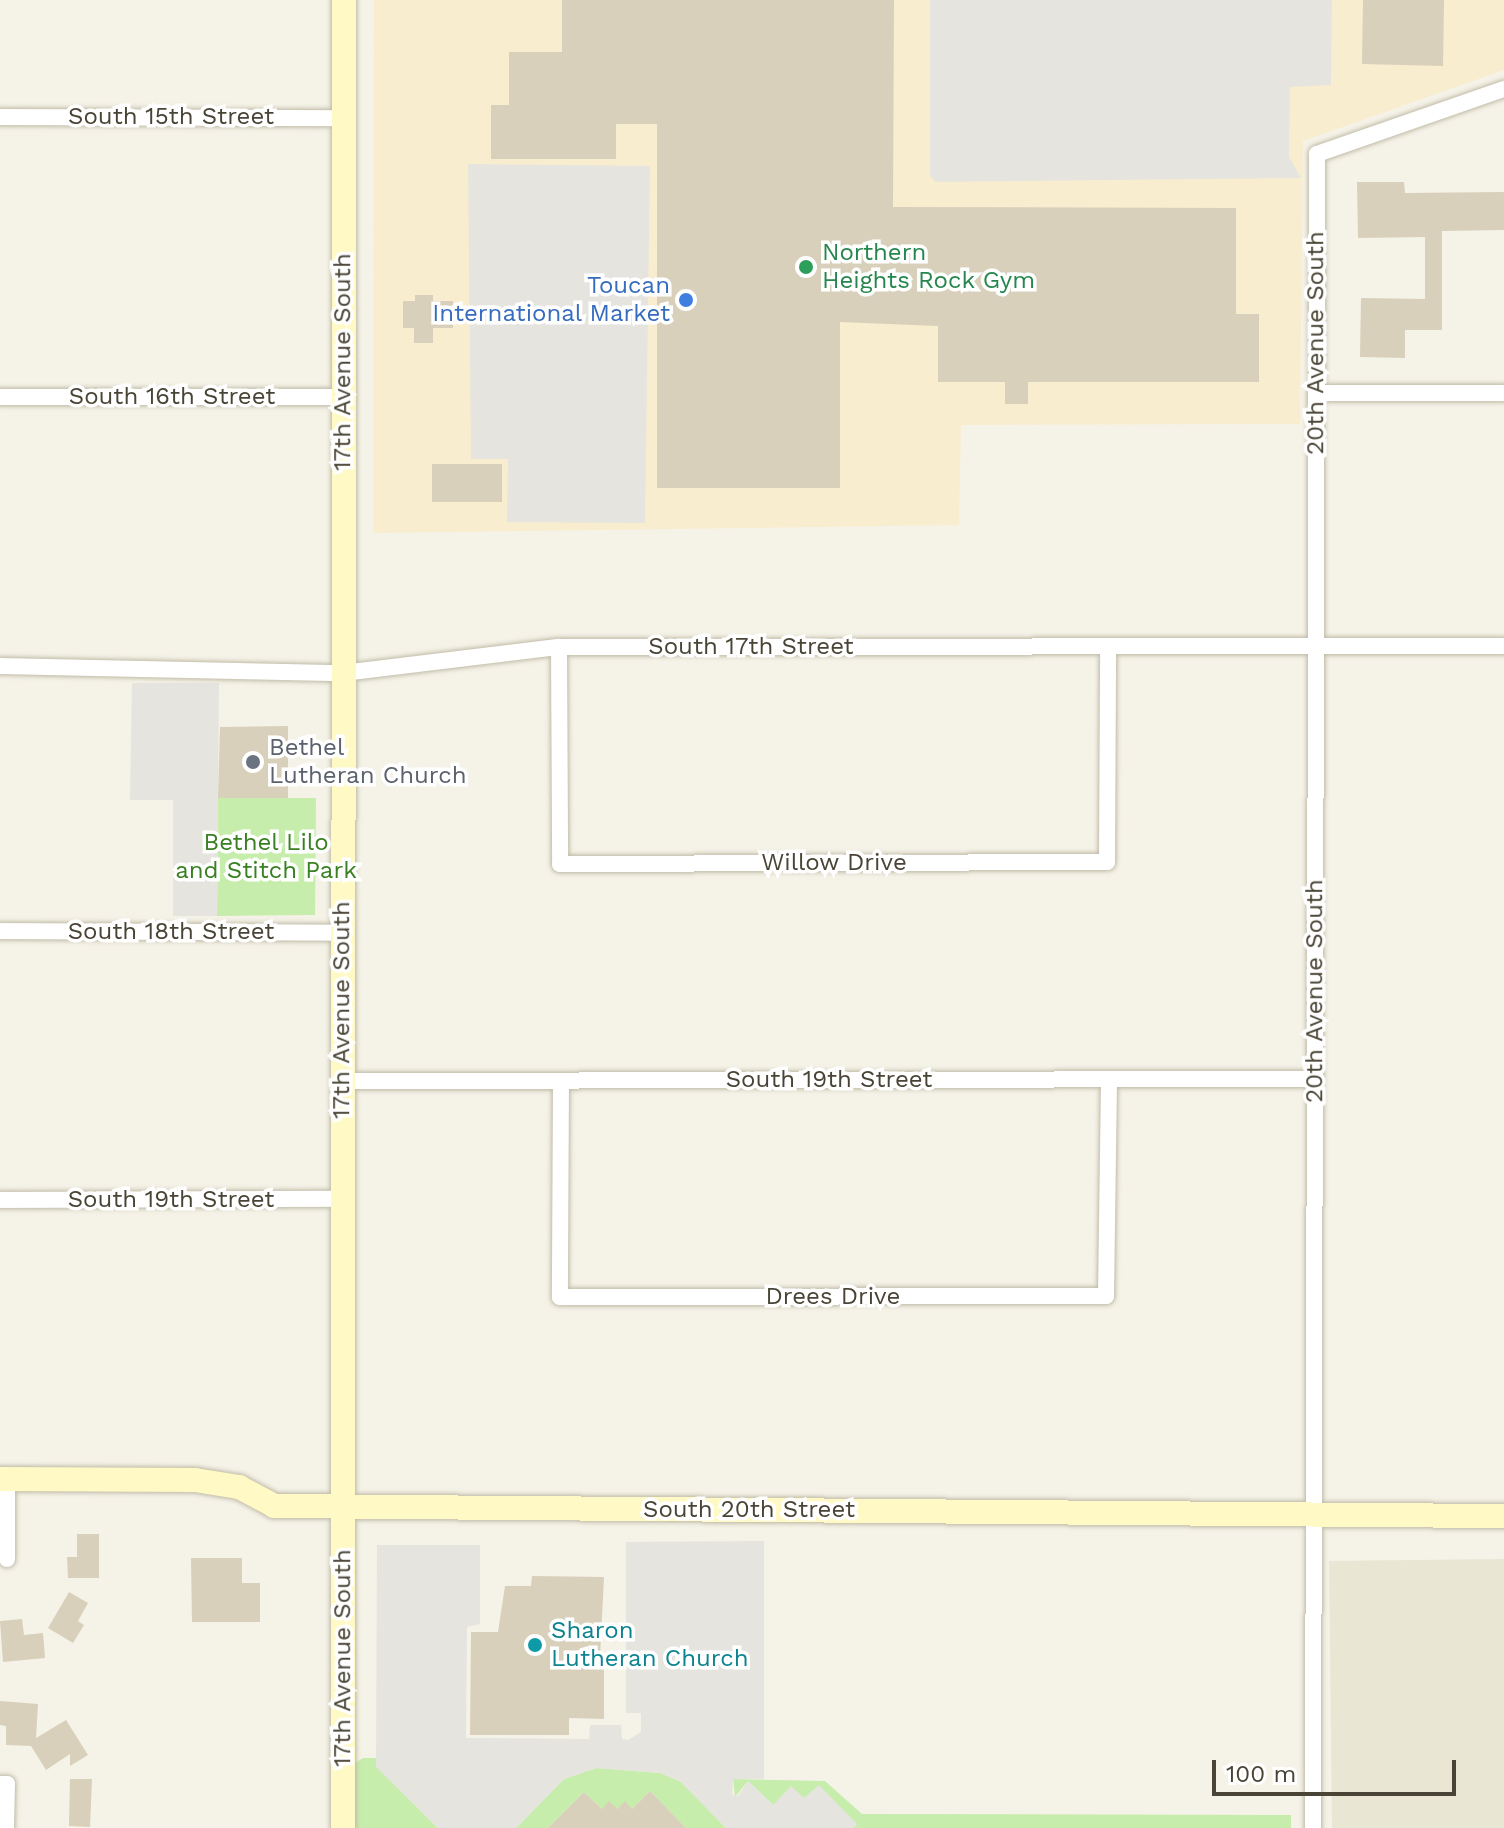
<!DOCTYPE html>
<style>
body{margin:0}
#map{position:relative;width:1504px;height:1828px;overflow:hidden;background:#f5f2e7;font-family:"Work Sans",sans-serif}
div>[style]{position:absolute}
.residential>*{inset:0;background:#e9e6d4}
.commercial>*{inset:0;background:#f9edd0}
.green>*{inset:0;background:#c7edac}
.parking>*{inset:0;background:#e5e4df}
.building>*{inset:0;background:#d8d0bb}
.roads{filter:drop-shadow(0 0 2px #c1bca8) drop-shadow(0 0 2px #c1bca8)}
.street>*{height:16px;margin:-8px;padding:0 8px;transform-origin:8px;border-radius:8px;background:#fff}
.secondary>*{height:24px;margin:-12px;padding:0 12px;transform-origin:12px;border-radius:12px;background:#fff9c6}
.dots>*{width:22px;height:22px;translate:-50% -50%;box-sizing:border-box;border:4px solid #fff;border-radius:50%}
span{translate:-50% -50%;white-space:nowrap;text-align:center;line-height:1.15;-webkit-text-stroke:7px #fff;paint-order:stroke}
.street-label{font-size:24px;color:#494435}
.leisure-label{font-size:24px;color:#27864d}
.left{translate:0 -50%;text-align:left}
.shop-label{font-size:24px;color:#366cbe}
.right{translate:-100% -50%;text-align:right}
.worship-label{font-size:24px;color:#5b616d}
.park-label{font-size:24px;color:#398022}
.culture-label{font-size:24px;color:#0d838f}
.scale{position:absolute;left:1212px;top:1760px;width:244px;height:36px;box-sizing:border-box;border:4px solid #494435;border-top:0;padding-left:10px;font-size:24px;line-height:28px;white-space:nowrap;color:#494435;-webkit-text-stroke:6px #fff;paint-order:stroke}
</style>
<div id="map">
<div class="residential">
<i style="clip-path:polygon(1504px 1559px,1504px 1828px,1332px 1828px,1329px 1561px)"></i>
</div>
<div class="commercial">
<i style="clip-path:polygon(374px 0,1504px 0,1504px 70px,1303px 141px,1300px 424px,961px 425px,959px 525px,373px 533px)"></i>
</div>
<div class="green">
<i style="clip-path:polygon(218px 798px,316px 798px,315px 915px,217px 916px)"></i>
<i style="clip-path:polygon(363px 1758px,384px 1758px,377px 1767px,438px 1828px,355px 1828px,355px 1763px)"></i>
<i style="clip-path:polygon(596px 1768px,661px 1773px,681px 1782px,726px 1828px,686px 1828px,650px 1791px,632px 1809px,625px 1802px,617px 1809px,602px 1809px,584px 1792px,548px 1828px,516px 1828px,564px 1779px)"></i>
<i style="clip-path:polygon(733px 1779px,825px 1781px,862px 1814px,1291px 1815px,1291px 1828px,853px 1828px,857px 1824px,807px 1797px,773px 1805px,748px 1781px,735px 1797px)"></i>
</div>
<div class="parking">
<i style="clip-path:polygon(930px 0,1332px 0,1331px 85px,1290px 87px,1289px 157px,1301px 178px,936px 182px,930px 176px)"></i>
<i style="clip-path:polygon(468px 164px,650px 166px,645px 523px,507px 522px,508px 459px,471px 459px)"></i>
<i style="clip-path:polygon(132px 683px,219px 683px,217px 916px,173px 916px,173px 800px,130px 800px)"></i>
<i style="clip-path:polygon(764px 1541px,764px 1779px,733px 1779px,732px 1795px,738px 1796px,748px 1781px,773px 1805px,791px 1786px,804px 1798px,819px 1785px,857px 1824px,853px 1828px,726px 1828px,681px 1782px,661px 1773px,596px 1768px,564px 1779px,516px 1828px,438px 1828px,376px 1767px,377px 1545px,480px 1545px,480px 1624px,467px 1627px,466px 1738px,589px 1739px,590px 1725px,621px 1725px,622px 1739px,628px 1740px,641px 1732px,641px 1713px,626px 1713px,626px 1542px)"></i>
</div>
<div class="building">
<i style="clip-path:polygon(562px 0,894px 0,893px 207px,1236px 208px,1236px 314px,1259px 314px,1259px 382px,1028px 382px,1028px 404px,1005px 404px,1005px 382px,938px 382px,938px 326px,840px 322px,840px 488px,657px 488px,657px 124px,616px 124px,616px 159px,491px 159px,491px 105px,509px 105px,509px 52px,562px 52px)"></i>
<i style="clip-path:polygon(1363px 0,1444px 0,1443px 66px,1362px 64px)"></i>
<i style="clip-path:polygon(1357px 182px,1404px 182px,1405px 193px,1504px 192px,1504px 230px,1442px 231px,1442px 330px,1405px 330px,1405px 358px,1360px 357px,1361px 298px,1425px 299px,1425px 237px,1358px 238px)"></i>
<i style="clip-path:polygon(415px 295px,433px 295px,433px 301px,453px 301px,453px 328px,433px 328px,433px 343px,414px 343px,414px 328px,403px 328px,403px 301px,415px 301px)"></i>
<i style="clip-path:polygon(432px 464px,502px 464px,502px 502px,432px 502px)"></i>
<i style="clip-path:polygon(288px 726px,288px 798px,218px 798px,220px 727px)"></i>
<i style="clip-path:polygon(77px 1534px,99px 1534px,99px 1578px,68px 1578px,67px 1557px,77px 1557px)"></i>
<i style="clip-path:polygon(191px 1558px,242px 1558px,242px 1583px,260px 1583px,260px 1622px,192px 1622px)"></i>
<i style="clip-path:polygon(532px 1576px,604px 1577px,600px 1658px,604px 1658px,604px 1719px,569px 1718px,569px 1735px,470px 1735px,471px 1632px,498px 1632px,505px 1586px,531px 1586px)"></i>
<i style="clip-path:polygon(69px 1592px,88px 1603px,78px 1621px,84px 1625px,73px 1643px,48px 1628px)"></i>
<i style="clip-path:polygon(22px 1619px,24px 1635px,43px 1633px,45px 1658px,3px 1662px,0 1621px)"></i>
<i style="clip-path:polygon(0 1701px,38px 1704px,36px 1738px,66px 1720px,88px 1755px,70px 1766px,70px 1754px,46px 1770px,31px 1746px,6px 1745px,6px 1726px,0 1725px)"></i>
<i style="clip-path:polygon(70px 1779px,92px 1779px,90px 1827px,69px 1826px)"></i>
<i style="clip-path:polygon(650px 1791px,686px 1828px,548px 1828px,584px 1792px,602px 1809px,609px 1801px,617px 1809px,625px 1801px,632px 1809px)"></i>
</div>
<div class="roads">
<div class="street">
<i style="left:0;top:117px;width:342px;rotate:0.2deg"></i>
<i style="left:1316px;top:393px;width:188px"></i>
<i style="left:0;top:397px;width:344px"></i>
<i style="left:559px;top:647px;width:217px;rotate:89.7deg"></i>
<i style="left:560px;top:864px;width:547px;rotate:-0.21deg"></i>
<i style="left:1107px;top:862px;width:215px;rotate:-89.7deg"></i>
<i style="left:0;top:666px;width:343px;rotate:1.2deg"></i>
<i style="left:343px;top:673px;width:218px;rotate:-6.9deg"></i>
<i style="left:559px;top:647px;width:945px;rotate:-0.06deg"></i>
<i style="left:0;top:931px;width:342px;rotate:0.3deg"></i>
<i style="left:343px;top:1081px;width:971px;rotate:-0.12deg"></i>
<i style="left:561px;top:1081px;width:216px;rotate:90.3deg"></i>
<i style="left:560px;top:1297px;width:546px;rotate:-0.1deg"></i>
<i style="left:1106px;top:1296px;width:217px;rotate:-89.2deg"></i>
<i style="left:0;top:1200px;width:342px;rotate:-0.2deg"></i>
<i style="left:7px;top:1479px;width:80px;rotate:90deg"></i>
<i style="left:0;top:1784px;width:7px"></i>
<i style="left:7px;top:1784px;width:44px;rotate:91.3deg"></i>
<i style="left:1313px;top:1828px;width:1674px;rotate:-89.86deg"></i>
<i style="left:1317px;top:154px;width:198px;rotate:-19.2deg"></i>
</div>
<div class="secondary">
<i style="left:0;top:1479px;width:195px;rotate:0.3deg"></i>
<i style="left:195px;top:1480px;width:45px;rotate:9deg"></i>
<i style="left:239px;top:1487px;width:40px;rotate:28deg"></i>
<i style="left:274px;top:1506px;width:1230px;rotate:0.47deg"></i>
<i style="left:343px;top:1828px;width:1828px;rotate:-89.97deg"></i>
</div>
</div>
<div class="dots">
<i style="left:806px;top:267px;background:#2e9e5b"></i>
<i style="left:686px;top:300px;background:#3f7fe0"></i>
<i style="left:253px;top:762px;background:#6b7280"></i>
<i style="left:535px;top:1645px;background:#0f9aa8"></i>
</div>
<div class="street-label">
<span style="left:171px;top:117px">South 15th Street</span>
<span style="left:1316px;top:343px;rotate:-90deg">20th Avenue South</span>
<span style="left:343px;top:362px;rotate:-90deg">17th Avenue South</span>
<span style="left:172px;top:397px">South 16th Street</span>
<span style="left:751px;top:647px">South 17th Street</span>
<span style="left:834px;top:863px">Willow Drive</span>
<span style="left:171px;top:932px">South 18th Street</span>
<span style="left:1315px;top:991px;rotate:-90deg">20th Avenue South</span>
<span style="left:342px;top:1010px;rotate:-90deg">17th Avenue South</span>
<span style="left:829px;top:1080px">South 19th Street</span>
<span style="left:171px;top:1200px">South 19th Street</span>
<span style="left:833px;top:1297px">Drees Drive</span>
<span style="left:749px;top:1510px">South 20th Street</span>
<span style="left:343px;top:1658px;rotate:-90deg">17th Avenue South</span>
</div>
<div class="leisure-label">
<span class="left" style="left:822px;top:267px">Northern<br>Heights Rock Gym</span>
</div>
<div class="shop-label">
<span class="right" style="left:670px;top:300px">Toucan<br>International Market</span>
</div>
<div class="worship-label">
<span class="left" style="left:269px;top:762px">Bethel<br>Lutheran Church</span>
</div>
<div class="park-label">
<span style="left:266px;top:857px">Bethel Lilo<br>and Stitch Park</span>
</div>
<div class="culture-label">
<span class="left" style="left:551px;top:1645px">Sharon<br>Lutheran Church</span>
</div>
<div class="scale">100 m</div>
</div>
